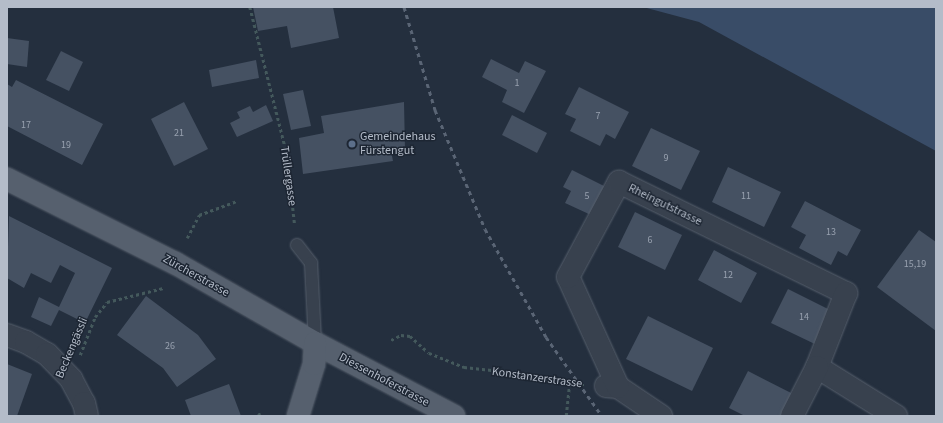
<!DOCTYPE html>
<meta charset="utf-8">
<style>
body{margin:0}
#map{position:relative;width:943px;height:423px;overflow:hidden;background:#242f3e;font-family:"Source Sans 3",sans-serif}
div>[style]{position:absolute}
.water>*{inset:0;background:#394c67}
.building>*{inset:0;background:#455162}
.path>*{height:2.5px;margin-top:-1.25px;transform-origin:0;background:repeating-linear-gradient(90deg,#44595c 0 3px,transparent 0 6px)}
.roads{filter:drop-shadow(0 0 1px #565f6c) drop-shadow(0 0 1px #565f6c)}
.service>*{height:12px;margin:-6px;padding:0 6px;transform-origin:6px;border-radius:6px;background:#38414e}
.minor>*{height:22px;margin:-11px;padding:0 11px;transform-origin:11px;border-radius:11px;background:#38414e}
.primary>*{height:22px;margin:-11px;padding:0 11px;transform-origin:11px;border-radius:11px;background:#56606e}
.rail>*{height:3px;margin-top:-1.5px;transform-origin:0;background:repeating-linear-gradient(90deg,#5a6575 0 4px,transparent 0 8px)}
.dots>*{width:11px;height:11px;translate:-50% -50%;box-sizing:border-box;border:2px solid #1d2633;border-radius:50%}
span{translate:-50% -50%;white-space:nowrap;text-align:center;line-height:1.15;-webkit-text-stroke:3px #1d2633;paint-order:stroke}
.number-label{font-size:10px;color:#98a1af}
.number-label span{-webkit-text-stroke-width:0}
.poi-label{font-size:12px;color:#b4bcc9}
.left{translate:0 -50%;text-align:left}
.street-label{font-size:12px;color:#b4bcc9}
.frame{position:absolute;inset:0;border:8px solid #b4bcc9;pointer-events:none}
</style>
<div id="map">
<div class="water">
<i style="clip-path:polygon(643px 7px,936px 7px,936px 151px,699px 22px)"></i>
</div>
<div class="building">
<i style="clip-path:polygon(253px 7px,333px 7px,339px 38px,291px 48px,287px 26px,258px 31px)"></i>
<i style="clip-path:polygon(7px 38px,29px 41px,27px 67px,7px 64px)"></i>
<i style="clip-path:polygon(61px 51px,83px 62px,69px 91px,46px 80px)"></i>
<i style="clip-path:polygon(491px 59px,519px 73px,525px 61px,546px 71px,524px 113px,502px 102px,507px 90px,482px 77px)"></i>
<i style="clip-path:polygon(256px 60px,259px 78px,212px 87px,209px 70px)"></i>
<i style="clip-path:polygon(16px 80px,103px 124px,82px 165px,7px 126px,7px 84px,12px 87px)"></i>
<i style="clip-path:polygon(579px 87px,629px 112px,615px 139px,606px 134px,600px 146px,570px 131px,576px 119px,565px 114px)"></i>
<i style="clip-path:polygon(303px 90px,311px 126px,291px 130px,283px 94px)"></i>
<i style="clip-path:polygon(184px 102px,208px 149px,174px 166px,151px 119px)"></i>
<i style="clip-path:polygon(404px 102px,405px 150px,391px 151px,393px 161px,303px 174px,299px 138px,324px 133px,321px 116px)"></i>
<i style="clip-path:polygon(266px 105px,273px 121px,237px 137px,230px 123px,240px 118px,237px 112px,250px 106px,253px 112px)"></i>
<i style="clip-path:polygon(512px 115px,547px 133px,537px 153px,502px 135px)"></i>
<i style="clip-path:polygon(651px 128px,700px 151px,681px 190px,632px 166px)"></i>
<i style="clip-path:polygon(728px 167px,781px 192px,764px 227px,712px 202px)"></i>
<i style="clip-path:polygon(572px 170px,610px 189px,591px 215px,565px 203px,571px 191px,563px 187px)"></i>
<i style="clip-path:polygon(805px 201px,861px 230px,847px 256px,838px 251px,831px 265px,799px 248px,806px 235px,791px 227px)"></i>
<i style="clip-path:polygon(635px 212px,682px 235px,665px 270px,618px 247px)"></i>
<i style="clip-path:polygon(9px 216px,112px 268px,85px 323px,59px 310px,51px 326px,31px 317px,39px 297px,59px 307px,75px 273px,60px 265px,51px 283px,31px 273px,24px 288px,7px 278px)"></i>
<i style="clip-path:polygon(919px 230px,936px 242px,936px 331px,877px 287px)"></i>
<i style="clip-path:polygon(714px 250px,757px 273px,741px 303px,698px 280px)"></i>
<i style="clip-path:polygon(788px 289px,836px 313px,819px 346px,771px 323px)"></i>
<i style="clip-path:polygon(146px 296px,198px 335px,216px 359px,177px 387px,163px 368px,117px 335px)"></i>
<i style="clip-path:polygon(648px 316px,713px 348px,692px 391px,626px 359px)"></i>
<i style="clip-path:polygon(7px 364px,32px 374px,17px 416px,7px 416px)"></i>
<i style="clip-path:polygon(748px 371px,799px 397px,789px 416px,745px 416px,729px 408px)"></i>
<i style="clip-path:polygon(229px 384px,241px 416px,191px 416px,185px 400px)"></i>
</div>
<div class="path">
<i style="left:250px;top:7px;width:152px;rotate:75.9deg"></i>
<i style="left:287px;top:154px;width:72px;rotate:83.7deg"></i>
<i style="left:187px;top:238px;width:26px;rotate:-62deg"></i>
<i style="left:199px;top:215px;width:40px;rotate:-20.2deg"></i>
<i style="left:391px;top:340px;width:11px;rotate:-27deg"></i>
<i style="left:401px;top:335px;width:9px;rotate:6deg"></i>
<i style="left:410px;top:336px;width:25px;rotate:42deg"></i>
<i style="left:429px;top:353px;width:38px;rotate:22deg"></i>
<i style="left:464px;top:367px;width:63px;rotate:6.3deg"></i>
<i style="left:527px;top:374px;width:43px;rotate:14.7deg"></i>
<i style="left:569px;top:385px;width:15px"></i>
<i style="left:80px;top:355px;width:41px;rotate:-68.5deg"></i>
<i style="left:95px;top:317px;width:19px;rotate:-51deg"></i>
<i style="left:107px;top:302px;width:58px;rotate:-14deg"></i>
<i style="left:259px;top:413px;width:3px;rotate:72deg"></i>
<i style="left:566px;top:416px;width:31px;rotate:-84deg"></i>
</div>
<div class="roads">
<div class="service">
<i style="left:297px;top:245px;width:23px;rotate:52deg"></i>
<i style="left:311px;top:263px;width:80px;rotate:87.1deg"></i>
</div>
<div class="minor">
<i style="left:7px;top:335px;width:20px;rotate:20deg"></i>
<i style="left:26px;top:342px;width:24px;rotate:30deg"></i>
<i style="left:47px;top:354px;width:35px;rotate:46deg"></i>
<i style="left:71px;top:379px;width:27px;rotate:62deg"></i>
<i style="left:84px;top:403px;width:13px;rotate:77deg"></i>
<i style="left:817px;top:367px;width:93px;rotate:31.8deg"></i>
<i style="left:606px;top:386px;width:12px;rotate:5deg"></i>
<i style="left:618px;top:387px;width:52px;rotate:34deg"></i>
<i style="left:618px;top:387px;width:121px;rotate:-114.4deg"></i>
<i style="left:568px;top:277px;width:108px;rotate:-61.8deg"></i>
<i style="left:619px;top:182px;width:253px;rotate:26.1deg"></i>
<i style="left:846px;top:293px;width:79px;rotate:111.4deg"></i>
<i style="left:817px;top:367px;width:55px;rotate:117deg"></i>
</div>
<div class="primary">
<i style="left:7px;top:179px;width:188px;rotate:26.6deg"></i>
<i style="left:175px;top:263px;width:161px;rotate:29.7deg"></i>
<i style="left:315px;top:343px;width:157px;rotate:27.7deg"></i>
<i style="left:298px;top:416px;width:54px;rotate:-72.9deg"></i>
<i style="left:314px;top:364px;width:21px;rotate:-87deg"></i>
</div>
</div>
<div class="rail">
<i style="left:404px;top:7px;width:108px;rotate:73.2deg"></i>
<i style="left:435px;top:110px;width:129px;rotate:67.2deg"></i>
<i style="left:485px;top:229px;width:124px;rotate:60.5deg"></i>
<i style="left:546px;top:337px;width:97px;rotate:54.7deg"></i>
</div>
<div class="dots">
<i style="left:352px;top:144px;background:#5c6f8a"></i>
</div>
<div class="number-label">
<span style="left:517px;top:84px">1</span>
<span style="left:598px;top:117px">7</span>
<span style="left:26px;top:126px">17</span>
<span style="left:179px;top:134px">21</span>
<span style="left:66px;top:146px">19</span>
<span style="left:666px;top:159px">9</span>
<span style="left:587px;top:197px">5</span>
<span style="left:746px;top:197px">11</span>
<span style="left:831px;top:233px">13</span>
<span style="left:650px;top:241px">6</span>
<span style="left:915px;top:265px">15,19</span>
<span style="left:728px;top:276px">12</span>
<span style="left:804px;top:318px">14</span>
<span style="left:170px;top:347px">26</span>
</div>
<div class="poi-label">
<span class="left" style="left:360px;top:144px">Gemeindehaus<br>Fürstengut</span>
</div>
<div class="street-label">
<span style="left:288px;top:176px;rotate:82deg">Trüllergasse</span>
<span style="left:665px;top:205px;rotate:26deg">Rheingutstrasse</span>
<span style="left:196px;top:276px;rotate:29deg">Zürcherstrasse</span>
<span style="left:72px;top:348px;rotate:-67deg">Beckengässli</span>
<span style="left:537px;top:378px;rotate:8deg">Konstanzerstrasse</span>
<span style="left:384px;top:380px;rotate:28deg">Diessenhoferstrasse</span>
</div>
<div class="frame"></div>
</div>
